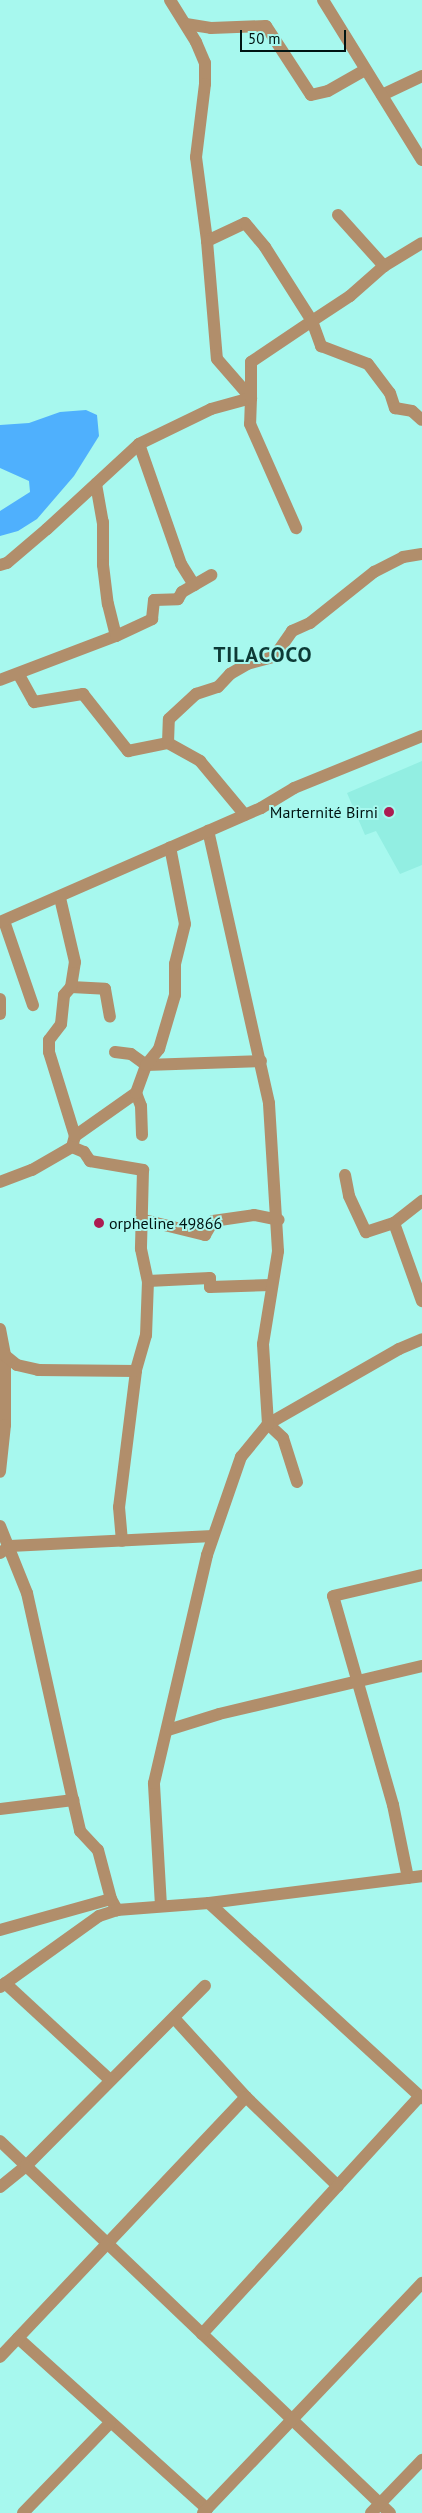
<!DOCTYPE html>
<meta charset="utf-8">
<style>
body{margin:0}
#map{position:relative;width:422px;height:2513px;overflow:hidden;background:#a7f8ee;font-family:"PT Sans",sans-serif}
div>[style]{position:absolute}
.built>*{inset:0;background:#92eee2}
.water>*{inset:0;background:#4fb0fd}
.minor>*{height:12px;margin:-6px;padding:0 6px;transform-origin:6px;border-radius:6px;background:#b18e6b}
.tertiary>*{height:12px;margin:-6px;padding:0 6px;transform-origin:6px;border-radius:6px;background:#b18e6b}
.dots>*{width:14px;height:14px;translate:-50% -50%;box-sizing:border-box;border:2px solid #a7f8ee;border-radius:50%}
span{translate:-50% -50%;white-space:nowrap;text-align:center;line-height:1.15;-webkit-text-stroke:4px #a7f8ee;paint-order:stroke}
.poi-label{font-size:16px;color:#001412}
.right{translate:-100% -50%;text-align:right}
.left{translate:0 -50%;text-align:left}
.district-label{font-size:21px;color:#0d3a36;font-weight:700;letter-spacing:1px}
.scale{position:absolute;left:240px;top:30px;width:106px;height:22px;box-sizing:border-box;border:2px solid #001412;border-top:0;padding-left:6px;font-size:15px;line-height:18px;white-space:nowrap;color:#001412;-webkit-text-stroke:4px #a7f8ee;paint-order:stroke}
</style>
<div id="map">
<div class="built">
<i style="clip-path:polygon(422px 761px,422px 865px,400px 874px,376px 831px,365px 835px,347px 793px)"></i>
</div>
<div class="water">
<i style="clip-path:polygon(86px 410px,97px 415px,99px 436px,74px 476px,37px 519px,18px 531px,0 536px,0 511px,30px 492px,29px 481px,0 468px,0 425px,29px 423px,60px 412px)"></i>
</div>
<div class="minor">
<i style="left:170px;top:0;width:49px;rotate:58.2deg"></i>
<i style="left:196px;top:42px;width:23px;rotate:67deg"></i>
<i style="left:205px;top:63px;width:21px;rotate:90deg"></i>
<i style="left:205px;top:84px;width:74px;rotate:97deg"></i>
<i style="left:196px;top:157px;width:85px;rotate:82.5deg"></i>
<i style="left:207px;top:241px;width:42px;rotate:-25.3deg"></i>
<i style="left:245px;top:223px;width:31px;rotate:50deg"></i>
<i style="left:265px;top:247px;width:88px;rotate:57.6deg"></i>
<i style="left:312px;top:321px;width:45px;rotate:-33.3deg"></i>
<i style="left:350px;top:296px;width:45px;rotate:-41.4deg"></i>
<i style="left:384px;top:266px;width:44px;rotate:-31.2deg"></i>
<i style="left:186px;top:24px;width:25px;rotate:9deg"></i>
<i style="left:211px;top:28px;width:55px;rotate:-2.1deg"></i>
<i style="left:266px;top:26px;width:82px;rotate:56.9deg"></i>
<i style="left:311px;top:95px;width:17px;rotate:-13deg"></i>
<i style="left:328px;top:91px;width:43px;rotate:-29.6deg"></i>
<i style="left:382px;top:95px;width:44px;rotate:-25.4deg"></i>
<i style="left:338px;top:215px;width:69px;rotate:48deg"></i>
<i style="left:207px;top:241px;width:118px;rotate:85.2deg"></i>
<i style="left:217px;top:359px;width:52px;rotate:48.9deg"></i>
<i style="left:251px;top:398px;width:26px;rotate:92deg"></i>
<i style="left:250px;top:424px;width:114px;rotate:66.1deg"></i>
<i style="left:139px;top:444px;width:127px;rotate:70.7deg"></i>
<i style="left:181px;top:564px;width:25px;rotate:58deg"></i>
<i style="left:96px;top:484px;width:39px;rotate:80deg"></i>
<i style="left:103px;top:522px;width:43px;rotate:90deg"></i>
<i style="left:103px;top:565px;width:39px;rotate:83deg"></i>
<i style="left:108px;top:604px;width:33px;rotate:76deg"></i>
<i style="left:0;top:565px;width:7px;rotate:-16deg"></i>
<i style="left:7px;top:563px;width:52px;rotate:-40.4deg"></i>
<i style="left:47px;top:529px;width:125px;rotate:-42.7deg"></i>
<i style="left:139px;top:444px;width:80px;rotate:-25.9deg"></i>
<i style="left:211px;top:409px;width:41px;rotate:-15.4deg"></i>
<i style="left:251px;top:398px;width:36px;rotate:-90deg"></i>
<i style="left:251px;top:362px;width:73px;rotate:-33.9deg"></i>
<i style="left:312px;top:321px;width:27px;rotate:70deg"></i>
<i style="left:321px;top:346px;width:50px;rotate:21deg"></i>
<i style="left:368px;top:364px;width:36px;rotate:53deg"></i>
<i style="left:390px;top:393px;width:16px;rotate:72deg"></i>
<i style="left:395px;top:408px;width:17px;rotate:10deg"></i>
<i style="left:412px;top:411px;width:13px;rotate:42deg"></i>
<i style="left:19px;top:675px;width:31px;rotate:61deg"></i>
<i style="left:34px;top:702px;width:50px;rotate:-9.3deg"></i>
<i style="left:83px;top:694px;width:73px;rotate:51.7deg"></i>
<i style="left:128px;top:751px;width:41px;rotate:-11.3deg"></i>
<i style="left:168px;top:743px;width:37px;rotate:29deg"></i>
<i style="left:200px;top:761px;width:70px;rotate:50.2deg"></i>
<i style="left:0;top:680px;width:124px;rotate:-20.8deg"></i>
<i style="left:116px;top:636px;width:40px;rotate:-25deg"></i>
<i style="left:152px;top:619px;width:19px;rotate:-84deg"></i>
<i style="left:154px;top:600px;width:24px;rotate:-2deg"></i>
<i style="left:178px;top:599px;width:8px;rotate:-60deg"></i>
<i style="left:182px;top:592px;width:34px;rotate:-30deg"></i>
<i style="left:168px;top:743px;width:24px;rotate:-88deg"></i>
<i style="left:169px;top:719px;width:37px;rotate:-43deg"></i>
<i style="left:196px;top:694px;width:23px;rotate:-18deg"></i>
<i style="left:218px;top:687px;width:18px;rotate:-47deg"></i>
<i style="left:230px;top:674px;width:20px;rotate:-30deg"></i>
<i style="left:247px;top:664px;width:28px;rotate:-15deg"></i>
<i style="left:274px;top:657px;width:32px;rotate:-55deg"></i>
<i style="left:292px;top:631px;width:20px;rotate:-24deg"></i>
<i style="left:310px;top:623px;width:82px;rotate:-38.6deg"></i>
<i style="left:374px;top:572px;width:33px;rotate:-27deg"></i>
<i style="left:403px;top:557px;width:19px;rotate:-9deg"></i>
<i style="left:4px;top:921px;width:89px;rotate:71deg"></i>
<i style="left:71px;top:987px;width:34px;rotate:3deg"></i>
<i style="left:105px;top:989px;width:28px;rotate:80deg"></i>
<i style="left:0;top:999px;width:15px;rotate:90deg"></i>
<i style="left:115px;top:1052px;width:16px;rotate:7deg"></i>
<i style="left:131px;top:1054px;width:19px;rotate:36deg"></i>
<i style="left:146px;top:1065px;width:115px;rotate:-2deg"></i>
<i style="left:136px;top:1093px;width:14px;rotate:69deg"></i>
<i style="left:141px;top:1106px;width:29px;rotate:88deg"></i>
<i style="left:75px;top:1136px;width:75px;rotate:-35.2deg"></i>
<i style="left:136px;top:1093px;width:30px;rotate:-70deg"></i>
<i style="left:146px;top:1065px;width:21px;rotate:-51deg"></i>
<i style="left:159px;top:1049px;width:56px;rotate:-73.5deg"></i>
<i style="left:175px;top:995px;width:31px;rotate:-90deg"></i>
<i style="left:175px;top:964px;width:41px;rotate:-76deg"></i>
<i style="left:185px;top:924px;width:78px;rotate:-101deg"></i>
<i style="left:72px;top:1147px;width:13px;rotate:23deg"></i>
<i style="left:84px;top:1152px;width:11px;rotate:56deg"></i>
<i style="left:90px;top:1161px;width:54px;rotate:9.6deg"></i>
<i style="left:143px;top:1170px;width:79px;rotate:91.5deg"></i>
<i style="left:141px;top:1249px;width:33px;rotate:78deg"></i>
<i style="left:148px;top:1281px;width:54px;rotate:92.1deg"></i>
<i style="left:146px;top:1335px;width:37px;rotate:106deg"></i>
<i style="left:136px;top:1371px;width:137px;rotate:97.1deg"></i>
<i style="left:119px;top:1507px;width:34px;rotate:85deg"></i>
<i style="left:345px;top:1175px;width:21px;rotate:79deg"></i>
<i style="left:349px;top:1196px;width:40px;rotate:65deg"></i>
<i style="left:366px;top:1232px;width:29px;rotate:-18deg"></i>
<i style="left:394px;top:1223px;width:36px;rotate:-38deg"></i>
<i style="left:0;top:1182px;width:34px;rotate:-21deg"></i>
<i style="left:32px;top:1170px;width:46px;rotate:-29.9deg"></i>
<i style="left:72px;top:1147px;width:11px;rotate:-75deg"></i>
<i style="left:75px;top:1136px;width:88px;rotate:-107.2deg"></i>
<i style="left:49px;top:1052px;width:12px;rotate:-90deg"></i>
<i style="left:49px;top:1040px;width:20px;rotate:-53deg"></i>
<i style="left:61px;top:1024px;width:29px;rotate:-84deg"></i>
<i style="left:64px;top:995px;width:11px;rotate:-49deg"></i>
<i style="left:71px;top:987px;width:25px;rotate:-81deg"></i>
<i style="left:75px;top:962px;width:66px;rotate:-103.2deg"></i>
<i style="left:144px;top:1220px;width:63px;rotate:13.8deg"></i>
<i style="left:205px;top:1235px;width:16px;rotate:-60deg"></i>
<i style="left:213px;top:1221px;width:41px;rotate:-8.3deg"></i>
<i style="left:254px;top:1215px;width:25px;rotate:11deg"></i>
<i style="left:394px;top:1223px;width:83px;rotate:70.3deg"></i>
<i style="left:148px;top:1281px;width:62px;rotate:-2.8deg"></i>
<i style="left:210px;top:1278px;width:9px;rotate:90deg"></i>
<i style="left:210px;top:1287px;width:61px;rotate:-1.9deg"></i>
<i style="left:0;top:1329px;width:26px;rotate:79deg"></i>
<i style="left:5px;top:1355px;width:70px;rotate:90deg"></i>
<i style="left:5px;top:1425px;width:47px;rotate:96.1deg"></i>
<i style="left:2px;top:1353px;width:19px;rotate:39deg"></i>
<i style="left:17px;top:1365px;width:22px;rotate:13deg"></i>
<i style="left:38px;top:1370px;width:98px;rotate:0.6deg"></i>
<i style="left:297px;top:1482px;width:46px;rotate:-107.7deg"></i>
<i style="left:283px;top:1438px;width:21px;rotate:-137deg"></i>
<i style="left:268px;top:1424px;width:151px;rotate:-29.8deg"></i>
<i style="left:399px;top:1349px;width:25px;rotate:-23deg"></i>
<i style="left:0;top:1526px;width:72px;rotate:68.1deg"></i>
<i style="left:27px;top:1593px;width:212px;rotate:77.5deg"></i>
<i style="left:0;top:1553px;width:12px;rotate:-35deg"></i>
<i style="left:10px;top:1546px;width:203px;rotate:-2.8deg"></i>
<i style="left:168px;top:1730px;width:53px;rotate:-17.4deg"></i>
<i style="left:219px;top:1714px;width:209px;rotate:-13.3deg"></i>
<i style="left:0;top:1809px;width:74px;rotate:-7deg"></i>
<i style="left:73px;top:1800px;width:32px;rotate:77deg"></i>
<i style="left:80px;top:1831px;width:26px;rotate:47deg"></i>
<i style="left:98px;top:1850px;width:51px;rotate:75.1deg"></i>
<i style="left:111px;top:1899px;width:13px;rotate:61deg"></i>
<i style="left:408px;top:1878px;width:75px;rotate:-101.6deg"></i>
<i style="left:393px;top:1805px;width:217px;rotate:-106deg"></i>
<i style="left:333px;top:1596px;width:91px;rotate:-13.3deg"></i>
<i style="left:209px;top:1903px;width:215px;rotate:-7.2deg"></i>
<i style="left:161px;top:1906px;width:123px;rotate:-93.3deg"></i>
<i style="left:154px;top:1783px;width:234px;rotate:-76.9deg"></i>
<i style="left:207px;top:1555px;width:104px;rotate:-70.9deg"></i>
<i style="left:241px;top:1457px;width:43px;rotate:-50.7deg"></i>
<i style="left:268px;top:1424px;width:80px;rotate:-93.6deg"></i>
<i style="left:263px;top:1344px;width:94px;rotate:-80.8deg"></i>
<i style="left:278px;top:1251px;width:148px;rotate:-93.5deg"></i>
<i style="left:269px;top:1103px;width:279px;rotate:-102.6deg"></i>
<i style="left:0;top:1930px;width:115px;rotate:-15.6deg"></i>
<i style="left:5px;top:1983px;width:143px;rotate:42.7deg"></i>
<i style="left:0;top:1987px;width:122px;rotate:-35.6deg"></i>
<i style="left:99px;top:1916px;width:19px;rotate:-18deg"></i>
<i style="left:117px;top:1910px;width:92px;rotate:-4.4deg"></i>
<i style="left:209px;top:1903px;width:289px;rotate:42.5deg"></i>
<i style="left:174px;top:2018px;width:107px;rotate:47.7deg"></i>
<i style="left:246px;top:2097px;width:128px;rotate:44.1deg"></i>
<i style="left:0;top:2141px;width:539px;rotate:43.65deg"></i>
<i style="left:0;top:2187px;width:33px;rotate:-39deg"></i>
<i style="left:26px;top:2166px;width:254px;rotate:-45.2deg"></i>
<i style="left:202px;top:2334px;width:323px;rotate:-47.5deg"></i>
<i style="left:18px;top:2338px;width:255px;rotate:42.1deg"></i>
<i style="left:0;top:2357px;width:358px;rotate:-46.6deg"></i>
<i style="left:23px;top:2513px;width:125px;rotate:-46deg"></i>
<i style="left:203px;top:2513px;width:318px;rotate:-46.4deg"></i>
<i style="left:371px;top:2513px;width:74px;rotate:-46.1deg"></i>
</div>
<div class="tertiary">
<i style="left:323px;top:0;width:188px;rotate:58.3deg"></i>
<i style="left:0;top:922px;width:285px;rotate:-23.6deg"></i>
<i style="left:261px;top:808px;width:39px;rotate:-31deg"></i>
<i style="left:294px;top:788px;width:138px;rotate:-22.1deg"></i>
</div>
<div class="dots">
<i style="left:389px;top:812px;background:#ac1c51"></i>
<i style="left:99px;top:1223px;background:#ac1c51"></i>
</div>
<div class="poi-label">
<span class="right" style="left:378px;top:812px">Marternité Birni</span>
<span class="left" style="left:109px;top:1223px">orpheline 49866</span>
</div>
<div class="district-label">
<span style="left:263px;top:655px">TILACOCO</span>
</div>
<div class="scale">50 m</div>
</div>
